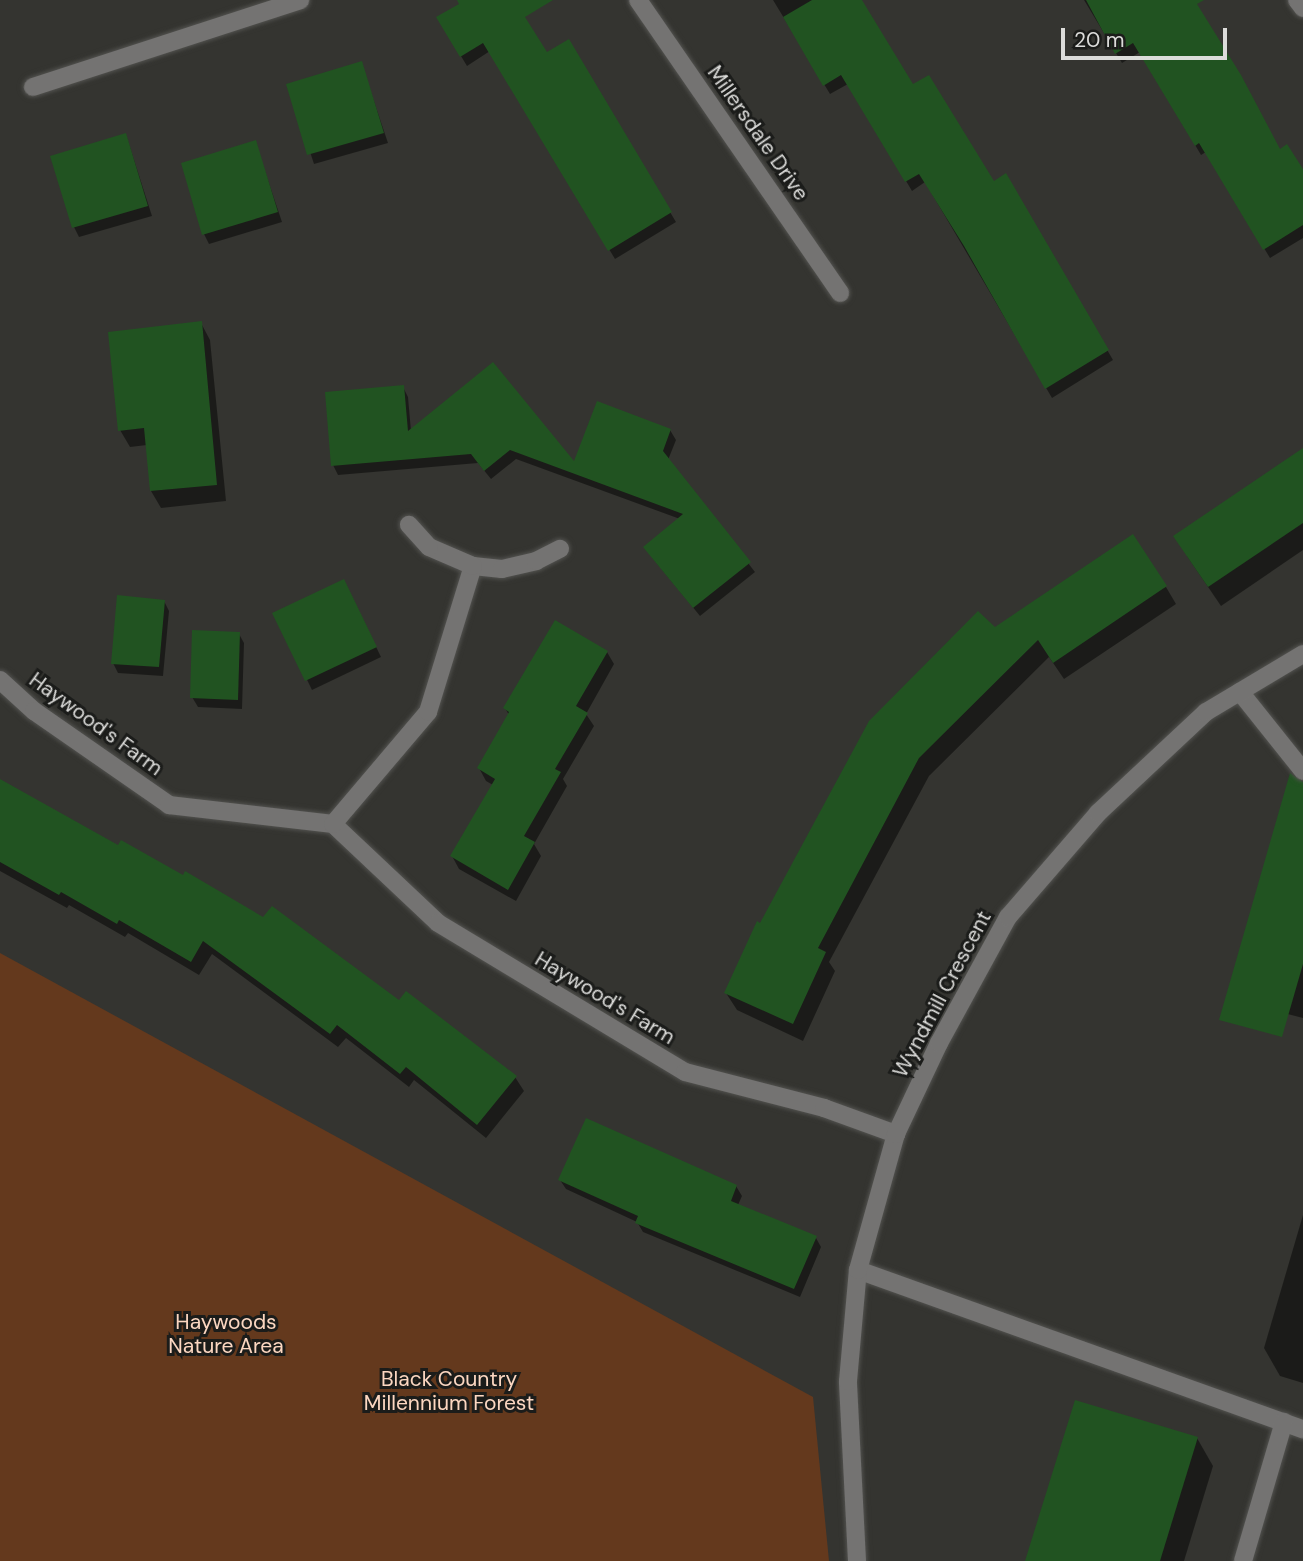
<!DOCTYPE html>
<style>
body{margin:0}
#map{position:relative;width:1303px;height:1561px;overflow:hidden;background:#343430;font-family:"DM Sans",sans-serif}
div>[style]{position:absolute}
.green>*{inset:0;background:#64391d}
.shadow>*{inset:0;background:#0007}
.building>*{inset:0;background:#215321}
.roads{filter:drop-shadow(0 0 2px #52524f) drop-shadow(0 0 2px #52524f)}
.minor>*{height:18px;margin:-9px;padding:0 9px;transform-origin:9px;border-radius:9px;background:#747372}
span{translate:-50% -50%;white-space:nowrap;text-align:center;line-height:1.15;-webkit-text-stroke:6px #1b1c1a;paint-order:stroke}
.street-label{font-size:21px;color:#dcdcda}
.park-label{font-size:21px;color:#fcd7c1}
.scale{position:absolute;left:1061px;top:28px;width:166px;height:32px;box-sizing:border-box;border:4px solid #dcdcda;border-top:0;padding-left:9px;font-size:21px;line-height:24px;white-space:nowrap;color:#dcdcda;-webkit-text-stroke:5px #1b1c1a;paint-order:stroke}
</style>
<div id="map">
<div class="green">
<i style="clip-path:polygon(0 953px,813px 1397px,829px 1561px,0 1561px)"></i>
</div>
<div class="shadow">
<i style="clip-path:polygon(469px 0,512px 0,547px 55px,568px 42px,676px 222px,615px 259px,490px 51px,467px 66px,438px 18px)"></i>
<i style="clip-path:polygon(773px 0,858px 0,913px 87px,993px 183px,1006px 175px,1113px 360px,1052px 398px,925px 182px,912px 191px,848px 84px,830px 94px)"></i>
<i style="clip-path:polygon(1084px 0,1170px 0,1279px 151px,1303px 175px,1303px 238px,1270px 258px,1206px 152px,1201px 155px,1140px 52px,1122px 63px)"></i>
<i style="clip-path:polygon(361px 63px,388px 143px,314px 164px,288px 85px)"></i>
<i style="clip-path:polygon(126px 135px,152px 216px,79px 237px,74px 227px)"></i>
<i style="clip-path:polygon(255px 142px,282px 222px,209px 244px,204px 234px)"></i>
<i style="clip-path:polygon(201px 323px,210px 340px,226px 501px,161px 508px,151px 491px,147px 445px,130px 447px,120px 430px)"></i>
<i style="clip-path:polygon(492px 365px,575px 465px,670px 430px,676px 440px,668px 460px,755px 572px,700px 616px,651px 556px,680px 519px,516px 459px,491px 479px,478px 463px,338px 475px,333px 465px,403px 387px,408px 397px,411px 431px)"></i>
<i style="clip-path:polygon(1303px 484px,1303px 550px,1221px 606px,1187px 556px)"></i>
<i style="clip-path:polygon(1166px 587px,1176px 604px,1064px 679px,1049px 657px,929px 776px,829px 962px,835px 971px,803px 1041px,737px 1010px,726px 993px,761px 925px,995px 629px)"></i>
<i style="clip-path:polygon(349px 591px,381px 657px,312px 690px,275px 614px)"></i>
<i style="clip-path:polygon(164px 601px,169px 611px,163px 676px,118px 673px,113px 663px)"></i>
<i style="clip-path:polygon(239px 634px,244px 643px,242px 709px,198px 707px,192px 697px)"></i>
<i style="clip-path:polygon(607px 652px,614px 664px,586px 714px,594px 726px,563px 779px,567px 786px,534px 844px,541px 856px,516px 901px,459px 869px,452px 856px,493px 785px,486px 781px,479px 768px,509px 715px,505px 708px)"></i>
<i style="clip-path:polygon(0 780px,399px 1002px,515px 1077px,524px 1091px,486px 1138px,414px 1080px,409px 1087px,346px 1038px,338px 1047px,212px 954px,199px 975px,128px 933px,125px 937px,69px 905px,67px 908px,0 871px)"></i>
<i style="clip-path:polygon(1303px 801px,1303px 1018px,1248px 1004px)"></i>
<i style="clip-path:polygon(560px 1180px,736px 1186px,742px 1196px,738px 1205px,816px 1238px,821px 1247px,800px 1297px,643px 1232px,637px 1222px,566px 1189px)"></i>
<i style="clip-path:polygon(1303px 1215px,1303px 1383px,1280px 1376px,1264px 1348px)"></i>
<i style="clip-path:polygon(1197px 1438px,1213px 1466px,1184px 1561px,1027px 1561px)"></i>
</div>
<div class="building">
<i style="clip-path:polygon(457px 0,553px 0,525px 17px,547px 52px,569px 39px,672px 212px,608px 251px,483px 43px,460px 57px,436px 17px,459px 4px)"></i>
<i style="clip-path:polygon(812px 0,862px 0,913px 84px,929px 75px,994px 181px,1006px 173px,1109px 350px,1045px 389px,964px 246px,919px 174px,905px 182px,841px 75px,823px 86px,783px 17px)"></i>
<i style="clip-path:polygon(1086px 0,1204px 0,1197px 4px,1241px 75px,1280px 149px,1287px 144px,1303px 169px,1303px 225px,1263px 250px,1199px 143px,1195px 146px,1133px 43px,1115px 54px)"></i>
<i style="clip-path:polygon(362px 61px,384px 133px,307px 155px,286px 84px)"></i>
<i style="clip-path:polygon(126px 133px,148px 206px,72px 228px,50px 156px)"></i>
<i style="clip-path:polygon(256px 140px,278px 212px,202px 235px,181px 163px)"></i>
<i style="clip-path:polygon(202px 321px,217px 485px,150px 491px,144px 428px,118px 431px,108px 332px)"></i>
<i style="clip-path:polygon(493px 362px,574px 461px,597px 401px,671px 429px,663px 451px,751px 562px,693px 608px,643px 547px,683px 514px,510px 450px,484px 471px,471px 454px,331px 466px,325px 392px,404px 385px,408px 431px)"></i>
<i style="clip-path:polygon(1303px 448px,1303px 523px,1208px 587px,1173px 536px)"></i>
<i style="clip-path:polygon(1133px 534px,1167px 586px,1053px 663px,1038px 640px,919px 758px,818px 948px,826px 952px,793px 1024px,724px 993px,757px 921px,760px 923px,869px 721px,978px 611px,995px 627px)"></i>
<i style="clip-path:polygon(344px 579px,377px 647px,305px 681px,272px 613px)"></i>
<i style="clip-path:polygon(117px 595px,165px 600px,159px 667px,111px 664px)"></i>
<i style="clip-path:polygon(555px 620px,608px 651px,576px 706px,588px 713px,555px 769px,561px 772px,524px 836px,535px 842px,508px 890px,450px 856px,495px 779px,477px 768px,509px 712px,503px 708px)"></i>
<i style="clip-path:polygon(192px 630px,240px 632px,238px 700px,190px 698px)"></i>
<i style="clip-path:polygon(1290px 773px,1303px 782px,1303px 964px,1282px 1037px,1219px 1020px)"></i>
<i style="clip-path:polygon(0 779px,118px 845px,121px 840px,183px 875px,185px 871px,263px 917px,272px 906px,399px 1000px,406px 991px,517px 1076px,477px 1125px,406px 1067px,400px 1074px,337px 1025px,330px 1034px,203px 941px,191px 962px,119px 920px,117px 924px,61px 892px,59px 895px,0 862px)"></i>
<i style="clip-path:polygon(586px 1118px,737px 1185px,731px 1201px,817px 1236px,794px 1289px,635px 1223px,638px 1216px,558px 1180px)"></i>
<i style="clip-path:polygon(1075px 1400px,1198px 1437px,1160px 1561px,1025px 1561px)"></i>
</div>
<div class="roads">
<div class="minor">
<i style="left:638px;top:0;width:356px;rotate:55.4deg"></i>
<i style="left:1297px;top:0;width:10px;rotate:53deg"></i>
<i style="left:33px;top:87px;width:281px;rotate:-18deg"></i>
<i style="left:473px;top:566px;width:29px;rotate:6deg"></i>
<i style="left:502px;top:569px;width:35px;rotate:-13deg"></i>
<i style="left:536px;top:561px;width:27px;rotate:-27deg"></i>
<i style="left:0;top:680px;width:46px;rotate:42.4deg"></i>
<i style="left:34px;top:711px;width:165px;rotate:34.8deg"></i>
<i style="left:169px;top:805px;width:165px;rotate:6.6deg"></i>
<i style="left:333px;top:824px;width:144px;rotate:43.3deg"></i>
<i style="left:438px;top:923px;width:288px;rotate:31.1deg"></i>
<i style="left:685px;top:1072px;width:144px;rotate:14.5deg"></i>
<i style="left:824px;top:1108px;width:77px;rotate:19.9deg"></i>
<i style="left:1240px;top:692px;width:101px;rotate:51.4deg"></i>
<i style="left:333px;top:824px;width:147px;rotate:-49.7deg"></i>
<i style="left:428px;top:712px;width:153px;rotate:-72.9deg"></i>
<i style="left:473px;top:566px;width:48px;rotate:-156.6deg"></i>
<i style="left:429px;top:547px;width:30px;rotate:-132deg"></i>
<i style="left:858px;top:1270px;width:473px;rotate:19.7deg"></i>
<i style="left:857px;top:1561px;width:180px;rotate:-92.9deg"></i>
<i style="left:848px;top:1381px;width:111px;rotate:-84.9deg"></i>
<i style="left:858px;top:1270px;width:141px;rotate:-74.4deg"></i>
<i style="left:896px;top:1134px;width:101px;rotate:-64.7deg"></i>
<i style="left:939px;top:1043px;width:144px;rotate:-61.3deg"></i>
<i style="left:1008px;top:917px;width:138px;rotate:-49.1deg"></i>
<i style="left:1098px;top:813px;width:148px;rotate:-43.1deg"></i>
<i style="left:1206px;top:712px;width:113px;rotate:-30.9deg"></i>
<i style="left:1243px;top:1561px;width:145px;rotate:-73.6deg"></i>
</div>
</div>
<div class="street-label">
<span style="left:758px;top:133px;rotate:55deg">Millersdale Drive</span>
<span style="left:96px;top:724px;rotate:36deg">Haywood's Farm</span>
<span style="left:942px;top:994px;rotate:-62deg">Wyndmill Crescent</span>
<span style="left:605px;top:998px;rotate:31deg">Haywood's Farm</span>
</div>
<div class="park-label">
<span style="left:226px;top:1334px">Haywoods<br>Nature Area</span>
<span style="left:449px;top:1391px">Black Country<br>Millennium Forest</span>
</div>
<div class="scale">20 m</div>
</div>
